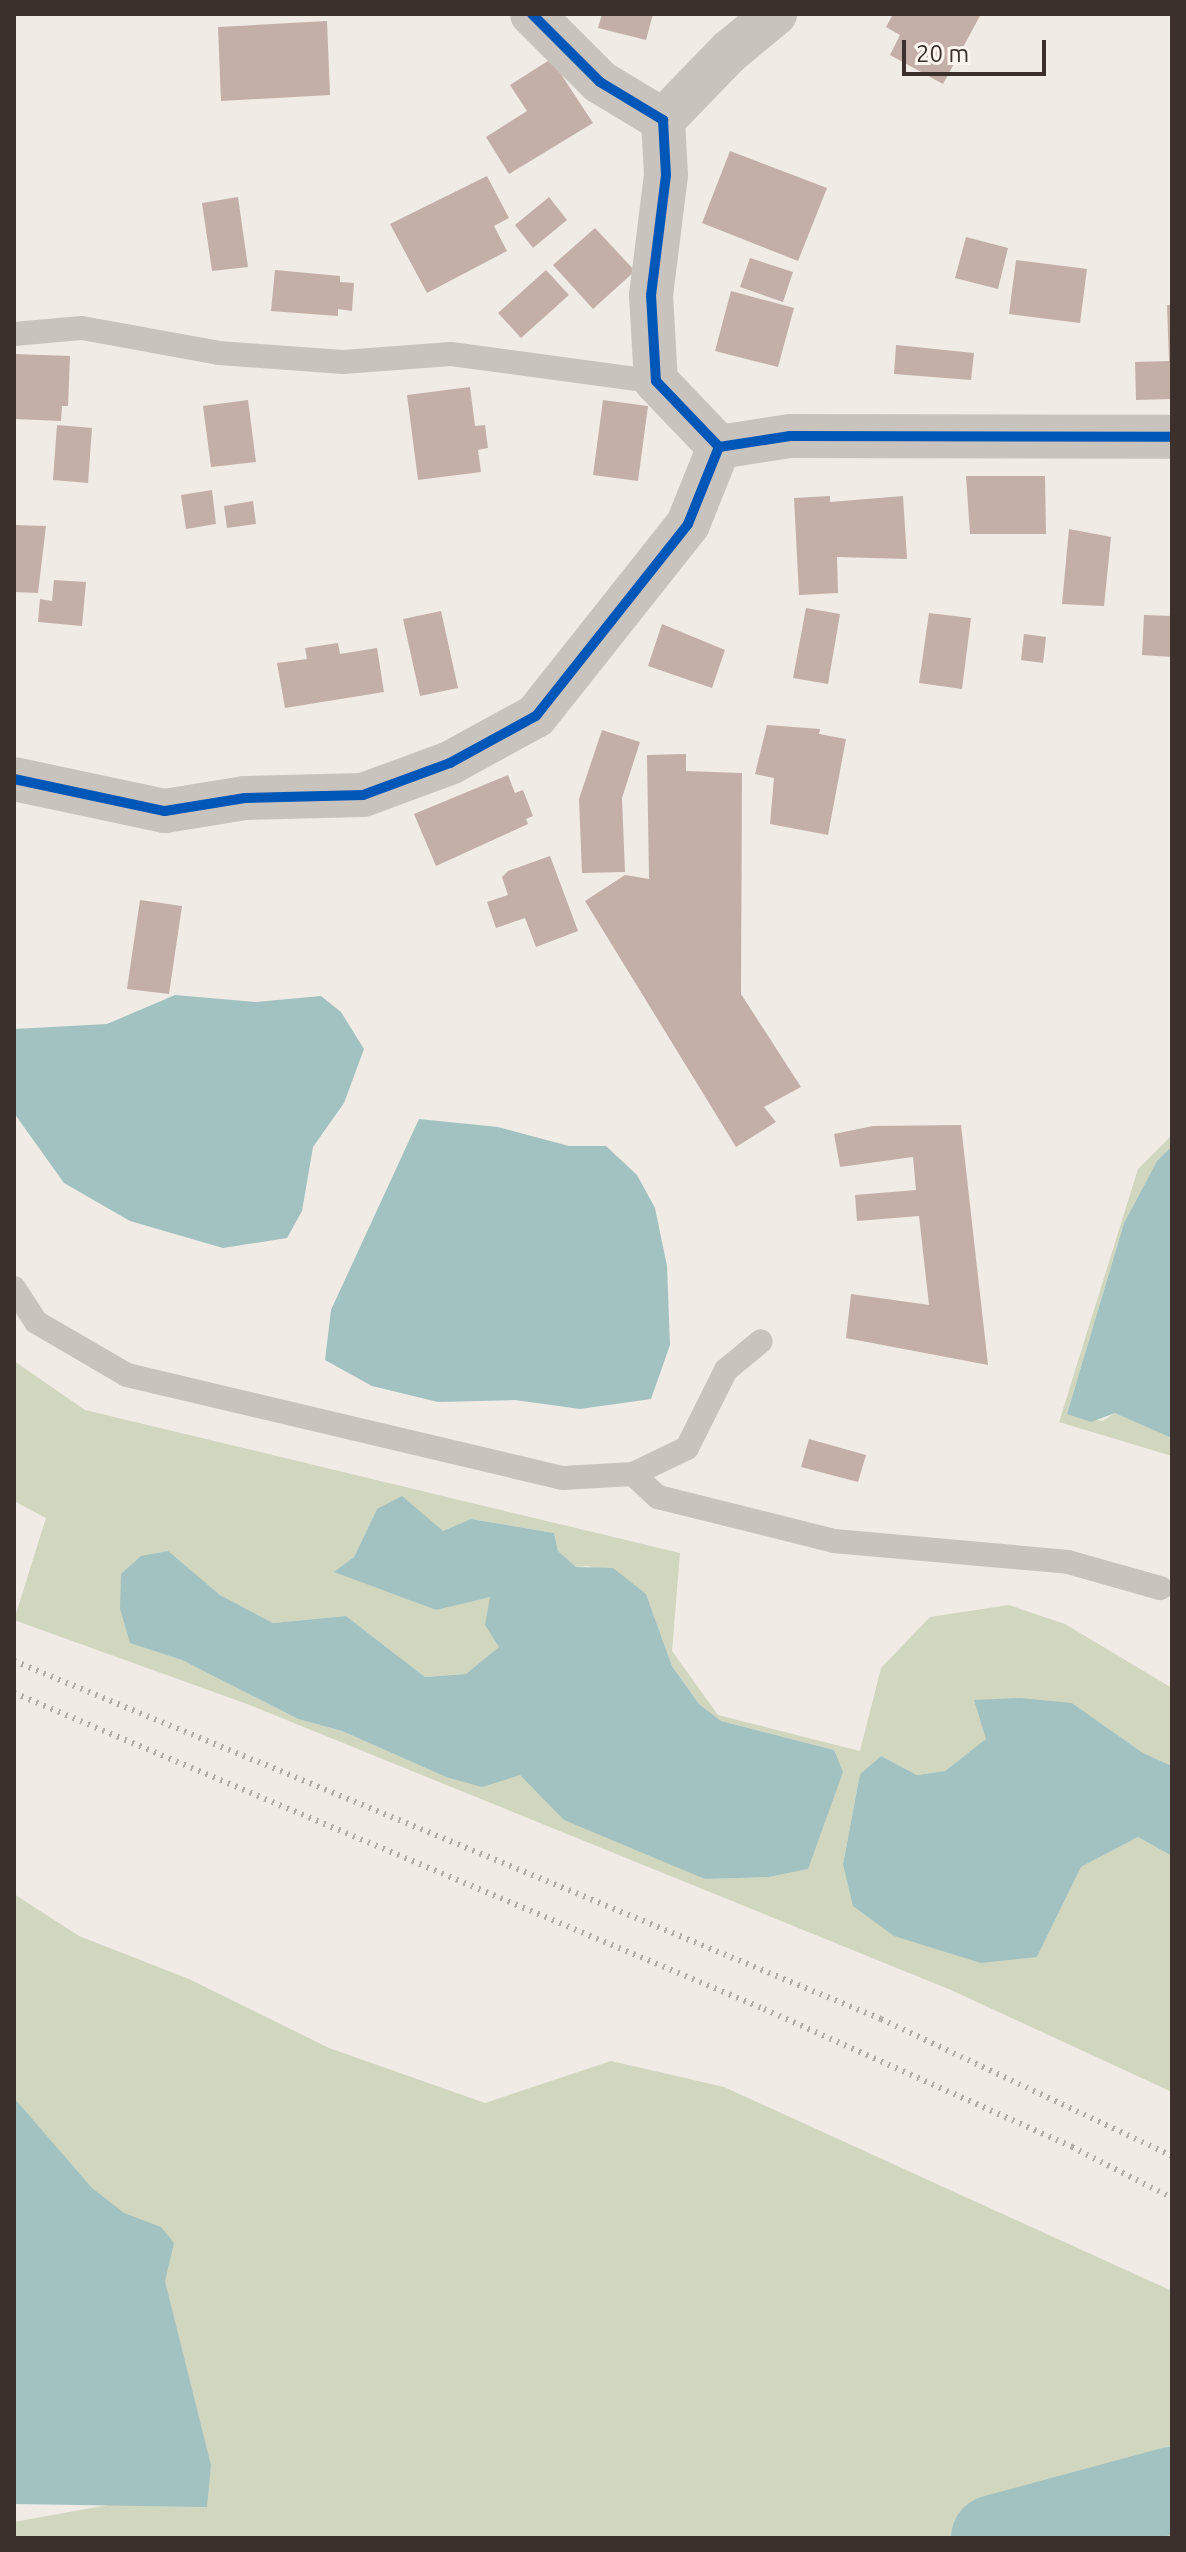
<!DOCTYPE html>
<style>
body{margin:0}
#map{position:relative;width:1186px;height:2552px;overflow:hidden;background:#f0ebe5;font-family:Ubuntu,sans-serif}
div>[style]{position:absolute}
.green>*{inset:0;background:#d1d6bf}
.water>*{inset:0;background:#a1c2c1}
.river>*{height:86px;margin:-43px;padding:0 43px;transform-origin:43px;border-radius:43px;background:#a1c2c1}
.building>*{inset:0;background:#c3afa7}
.lane>*{height:24px;margin:-12px;padding:0 12px;transform-origin:12px;border-radius:12px;background:#c9c3be}
.street>*{height:44px;margin:-22px;padding:0 22px;transform-origin:22px;border-radius:22px;background:#c9c3be}
.rail>*{height:6px;margin-top:-3px;transform-origin:0;background:repeating-linear-gradient(90deg,#b1aca8 0 2px,transparent 0 8px)}
.cycleway>*{height:10px;margin:-5px;padding:0 5px;transform-origin:5px;border-radius:5px;background:#0057b8}
span{translate:-50% -50%;white-space:nowrap;text-align:center;line-height:1.15;-webkit-text-stroke:8px #fbf5ee;paint-order:stroke}
.frame{position:absolute;inset:0;border:16px solid #3b302b;pointer-events:none}
.scale{position:absolute;left:902px;top:40px;width:144px;height:36px;box-sizing:border-box;border:4px solid #3b302b;border-top:0;padding-left:10px;font-size:24px;line-height:28px;white-space:nowrap;color:#3b302b;-webkit-text-stroke:6px #fbf5ee;paint-order:stroke}
</style>
<div id="map">
<div class="green">
<i style="clip-path:polygon(1172px 1135px,1172px 1146px,1157px 1161px,1124px 1223px,1067px 1414px,1103px 1421px,1115px 1413px,1140px 1420px,1172px 1438px,1172px 1456px,1059px 1422px,1138px 1169px)"></i>
<i style="clip-path:polygon(evenodd,14px 1361px,85px 1410px,680px 1553px,672px 1651px,718px 1715px,860px 1751px,881px 1668px,930px 1617px,1009px 1605px,1065px 1624px,1172px 1688px,1172px 1766px,1143px 1753px,1072px 1703px,975px 1701px,987px 1739px,945px 1771px,917px 1775px,881px 1756px,860px 1774px,843px 1864px,1037px 1957px,1081px 1867px,1138px 1837px,1172px 1856px,1172px 2092px,951px 1990px,247px 1704px,14px 1620px,46px 1518px,14px 1501px,14px 1361px,377px 1509px,443px 1531px,471px 1519px,554px 1533px,558px 1551px,576px 1567px,589px 1566px,646px 1594px,672px 1666px,699px 1704px,721px 1721px,834px 1750px,836px 1790px,807px 1869px,769px 1877px,705px 1879px,520px 1775px,446px 1777px,342px 1731px,298px 1719px,182px 1660px,131px 1643px,130px 1633px,167px 1551px,220px 1595px,273px 1623px,346px 1616px,425px 1677px,466px 1674px,500px 1647px,490px 1596px,436px 1610px,335px 1572px,354px 1557px,377px 1509px)"></i>
<i style="clip-path:polygon(14px 1894px,79px 1936px,189px 1979px,329px 2048px,485px 2103px,611px 2061px,724px 2087px,1172px 2291px,1172px 2538px,14px 2538px,14px 2522px,208px 2487px,14px 2127px)"></i>
</div>
<div class="water">
<i style="clip-path:polygon(175px 995px,256px 1002px,321px 996px,341px 1012px,364px 1049px,344px 1103px,313px 1147px,302px 1211px,287px 1238px,223px 1248px,130px 1221px,64px 1183px,14px 1113px,14px 1029px,107px 1024px)"></i>
<i style="clip-path:polygon(419px 1119px,498px 1127px,569px 1146px,606px 1146px,637px 1175px,655px 1208px,667px 1266px,670px 1345px,651px 1399px,580px 1409px,515px 1400px,438px 1402px,372px 1386px,325px 1360px,331px 1310px)"></i>
<i style="clip-path:polygon(1172px 1146px,1172px 1438px,1115px 1413px,1091px 1422px,1067px 1414px,1124px 1223px,1157px 1161px)"></i>
<i style="clip-path:polygon(402px 1496px,443px 1531px,471px 1519px,554px 1533px,558px 1551px,576px 1567px,613px 1568px,646px 1594px,672px 1666px,699px 1704px,721px 1721px,834px 1750px,843px 1772px,808px 1869px,769px 1877px,705px 1879px,564px 1820px,520px 1775px,482px 1787px,446px 1777px,342px 1731px,298px 1719px,182px 1660px,130px 1643px,120px 1609px,121px 1574px,141px 1556px,168px 1551px,220px 1595px,273px 1623px,346px 1616px,425px 1677px,466px 1674px,499px 1647px,485px 1625px,490px 1597px,436px 1610px,334px 1572px,354px 1557px,377px 1509px)"></i>
<i style="clip-path:polygon(1020px 1698px,1072px 1703px,1143px 1753px,1172px 1766px,1172px 1856px,1138px 1837px,1081px 1867px,1037px 1957px,981px 1963px,894px 1936px,853px 1906px,843px 1864px,860px 1774px,881px 1756px,917px 1775px,945px 1771px,986px 1739px,974px 1700px)"></i>
<i style="clip-path:polygon(14px 2098px,92px 2188px,124px 2213px,161px 2227px,174px 2243px,165px 2281px,211px 2465px,207px 2507px,14px 2504px)"></i>
</div>
<div class="river">
<i style="left:994px;top:2538px;width:184px;rotate:-15.1deg"></i>
</div>
<div class="building">
<i style="clip-path:polygon(602px 14px,653px 14px,646px 40px,598px 28px)"></i>
<i style="clip-path:polygon(893px 14px,981px 14px,943px 84px,890px 55px,900px 35px,886px 27px)"></i>
<i style="clip-path:polygon(327px 21px,330px 95px,221px 101px,218px 27px)"></i>
<i style="clip-path:polygon(551px 59px,593px 123px,509px 174px,486px 137px,527px 111px,510px 85px)"></i>
<i style="clip-path:polygon(730px 151px,827px 188px,798px 261px,702px 223px)"></i>
<i style="clip-path:polygon(487px 176px,509px 218px,494px 226px,507px 251px,427px 293px,390px 224px)"></i>
<i style="clip-path:polygon(238px 197px,248px 267px,212px 271px,202px 203px)"></i>
<i style="clip-path:polygon(549px 197px,567px 220px,533px 248px,515px 225px)"></i>
<i style="clip-path:polygon(595px 228px,635px 271px,593px 309px,553px 265px)"></i>
<i style="clip-path:polygon(966px 237px,1008px 248px,998px 289px,955px 278px)"></i>
<i style="clip-path:polygon(750px 258px,793px 272px,783px 302px,740px 287px)"></i>
<i style="clip-path:polygon(1016px 260px,1087px 269px,1080px 323px,1009px 314px)"></i>
<i style="clip-path:polygon(275px 270px,340px 276px,340px 282px,354px 283px,352px 311px,338px 309px,338px 316px,271px 311px)"></i>
<i style="clip-path:polygon(546px 270px,569px 295px,521px 338px,498px 313px)"></i>
<i style="clip-path:polygon(731px 291px,794px 308px,778px 367px,715px 351px)"></i>
<i style="clip-path:polygon(1167px 305px,1172px 305px,1172px 399px,1136px 400px,1135px 362px,1169px 361px)"></i>
<i style="clip-path:polygon(896px 345px,974px 353px,971px 380px,894px 374px)"></i>
<i style="clip-path:polygon(14px 354px,70px 356px,68px 406px,62px 406px,61px 421px,14px 419px)"></i>
<i style="clip-path:polygon(470px 387px,475px 426px,485px 425px,488px 448px,478px 450px,481px 472px,418px 480px,407px 395px)"></i>
<i style="clip-path:polygon(248px 400px,256px 462px,211px 467px,203px 406px)"></i>
<i style="clip-path:polygon(603px 400px,648px 406px,638px 481px,593px 475px)"></i>
<i style="clip-path:polygon(57px 425px,92px 428px,88px 483px,53px 480px)"></i>
<i style="clip-path:polygon(966px 476px,1045px 476px,1046px 534px,970px 534px)"></i>
<i style="clip-path:polygon(212px 490px,216px 524px,186px 529px,181px 495px)"></i>
<i style="clip-path:polygon(830px 496px,830px 502px,903px 496px,907px 559px,837px 557px,838px 593px,799px 595px,794px 498px)"></i>
<i style="clip-path:polygon(253px 501px,256px 524px,227px 528px,224px 506px)"></i>
<i style="clip-path:polygon(14px 525px,46px 526px,38px 593px,14px 592px)"></i>
<i style="clip-path:polygon(1069px 529px,1111px 537px,1104px 606px,1062px 604px)"></i>
<i style="clip-path:polygon(54px 580px,86px 582px,82px 626px,38px 622px,40px 599px,52px 601px)"></i>
<i style="clip-path:polygon(806px 608px,840px 614px,828px 684px,793px 678px)"></i>
<i style="clip-path:polygon(441px 611px,458px 688px,420px 696px,403px 619px)"></i>
<i style="clip-path:polygon(929px 613px,971px 618px,962px 689px,919px 683px)"></i>
<i style="clip-path:polygon(1144px 615px,1172px 616px,1172px 657px,1142px 655px)"></i>
<i style="clip-path:polygon(662px 624px,725px 650px,712px 688px,648px 666px)"></i>
<i style="clip-path:polygon(1024px 634px,1046px 637px,1043px 663px,1021px 660px)"></i>
<i style="clip-path:polygon(338px 643px,340px 654px,377px 648px,384px 692px,285px 708px,277px 663px,307px 659px,305px 648px)"></i>
<i style="clip-path:polygon(767px 725px,820px 729px,819px 734px,846px 739px,828px 835px,770px 824px,774px 778px,755px 774px)"></i>
<i style="clip-path:polygon(602px 730px,640px 742px,622px 798px,625px 872px,582px 873px,579px 799px)"></i>
<i style="clip-path:polygon(686px 754px,686px 771px,742px 773px,741px 994px,801px 1087px,764px 1107px,776px 1122px,736px 1147px,585px 901px,625px 875px,649px 879px,647px 755px)"></i>
<i style="clip-path:polygon(508px 775px,515px 793px,523px 790px,533px 816px,526px 819px,528px 824px,436px 866px,414px 814px)"></i>
<i style="clip-path:polygon(550px 856px,578px 931px,536px 947px,525px 918px,496px 928px,487px 902px,508px 895px,502px 877px,508px 871px)"></i>
<i style="clip-path:polygon(140px 900px,182px 906px,169px 994px,127px 989px)"></i>
<i style="clip-path:polygon(961px 1125px,988px 1365px,846px 1338px,851px 1294px,929px 1305px,919px 1216px,857px 1221px,855px 1195px,916px 1190px,913px 1157px,840px 1167px,834px 1134px,873px 1126px)"></i>
<i style="clip-path:polygon(809px 1439px,866px 1455px,858px 1482px,801px 1467px)"></i>
</div>
<div class="lane">
<i style="left:14px;top:334px;width:68px;rotate:-5deg"></i>
<i style="left:82px;top:328px;width:139px;rotate:10.3deg"></i>
<i style="left:219px;top:353px;width:124px;rotate:4.2deg"></i>
<i style="left:343px;top:362px;width:108px;rotate:-4.2deg"></i>
<i style="left:451px;top:354px;width:210px;rotate:7.7deg"></i>
<i style="left:14px;top:1288px;width:40px;rotate:57.1deg"></i>
<i style="left:36px;top:1322px;width:105px;rotate:30.2deg"></i>
<i style="left:127px;top:1375px;width:448px;rotate:13.3deg"></i>
<i style="left:563px;top:1478px;width:70px;rotate:-3.3deg"></i>
<i style="left:633px;top:1474px;width:60px;rotate:-25.7deg"></i>
<i style="left:687px;top:1448px;width:87px;rotate:-63.4deg"></i>
<i style="left:726px;top:1370px;width:45px;rotate:-39.6deg"></i>
<i style="left:633px;top:1474px;width:34px;rotate:43deg"></i>
<i style="left:658px;top:1497px;width:181px;rotate:14deg"></i>
<i style="left:834px;top:1541px;width:235px;rotate:5.1deg"></i>
<i style="left:1068px;top:1562px;width:96px;rotate:15.8deg"></i>
</div>
<div class="street">
<i style="left:532px;top:14px;width:96px;rotate:45deg"></i>
<i style="left:600px;top:82px;width:74px;rotate:31.1deg"></i>
<i style="left:663px;top:120px;width:55px;rotate:86.9deg"></i>
<i style="left:666px;top:175px;width:121px;rotate:97.1deg"></i>
<i style="left:651px;top:295px;width:86px;rotate:86.7deg"></i>
<i style="left:656px;top:381px;width:91px;rotate:46.3deg"></i>
<i style="left:663px;top:120px;width:95px;rotate:-45.9deg"></i>
<i style="left:729px;top:52px;width:60px;rotate:-39.6deg"></i>
<i style="left:14px;top:779px;width:154px;rotate:12deg"></i>
<i style="left:165px;top:811px;width:81px;rotate:-9.2deg"></i>
<i style="left:245px;top:798px;width:118px;rotate:-1.5deg"></i>
<i style="left:363px;top:795px;width:93px;rotate:-20.2deg"></i>
<i style="left:450px;top:763px;width:98px;rotate:-28.7deg"></i>
<i style="left:536px;top:716px;width:245px;rotate:-51.6deg"></i>
<i style="left:688px;top:524px;width:83px;rotate:-68.1deg"></i>
<i style="left:719px;top:447px;width:72px;rotate:-8.8deg"></i>
<i style="left:790px;top:436px;width:382px;rotate:0.1deg"></i>
</div>
<div class="rail">
<i style="left:14px;top:1661px;width:938px;rotate:22.44deg"></i>
<i style="left:881px;top:2019px;width:322px;rotate:25.2deg"></i>
<i style="left:14px;top:1693px;width:814px;rotate:22.85deg"></i>
<i style="left:764px;top:2009px;width:338px;rotate:24.1deg"></i>
<i style="left:1072px;top:2147px;width:112px;rotate:27deg"></i>
</div>
<div class="cycleway">
<i style="left:532px;top:14px;width:96px;rotate:45deg"></i>
<i style="left:600px;top:82px;width:74px;rotate:31.1deg"></i>
<i style="left:663px;top:120px;width:55px;rotate:86.9deg"></i>
<i style="left:666px;top:175px;width:121px;rotate:97.1deg"></i>
<i style="left:651px;top:295px;width:86px;rotate:86.7deg"></i>
<i style="left:656px;top:381px;width:91px;rotate:46.3deg"></i>
<i style="left:14px;top:779px;width:154px;rotate:12deg"></i>
<i style="left:165px;top:811px;width:81px;rotate:-9.2deg"></i>
<i style="left:245px;top:798px;width:118px;rotate:-1.5deg"></i>
<i style="left:363px;top:795px;width:93px;rotate:-20.2deg"></i>
<i style="left:450px;top:763px;width:98px;rotate:-28.7deg"></i>
<i style="left:536px;top:716px;width:245px;rotate:-51.6deg"></i>
<i style="left:688px;top:524px;width:83px;rotate:-68.1deg"></i>
<i style="left:719px;top:447px;width:72px;rotate:-8.8deg"></i>
<i style="left:790px;top:436px;width:382px;rotate:0.1deg"></i>
</div>
<div class="frame"></div>
<div class="scale">20 m</div>
</div>
